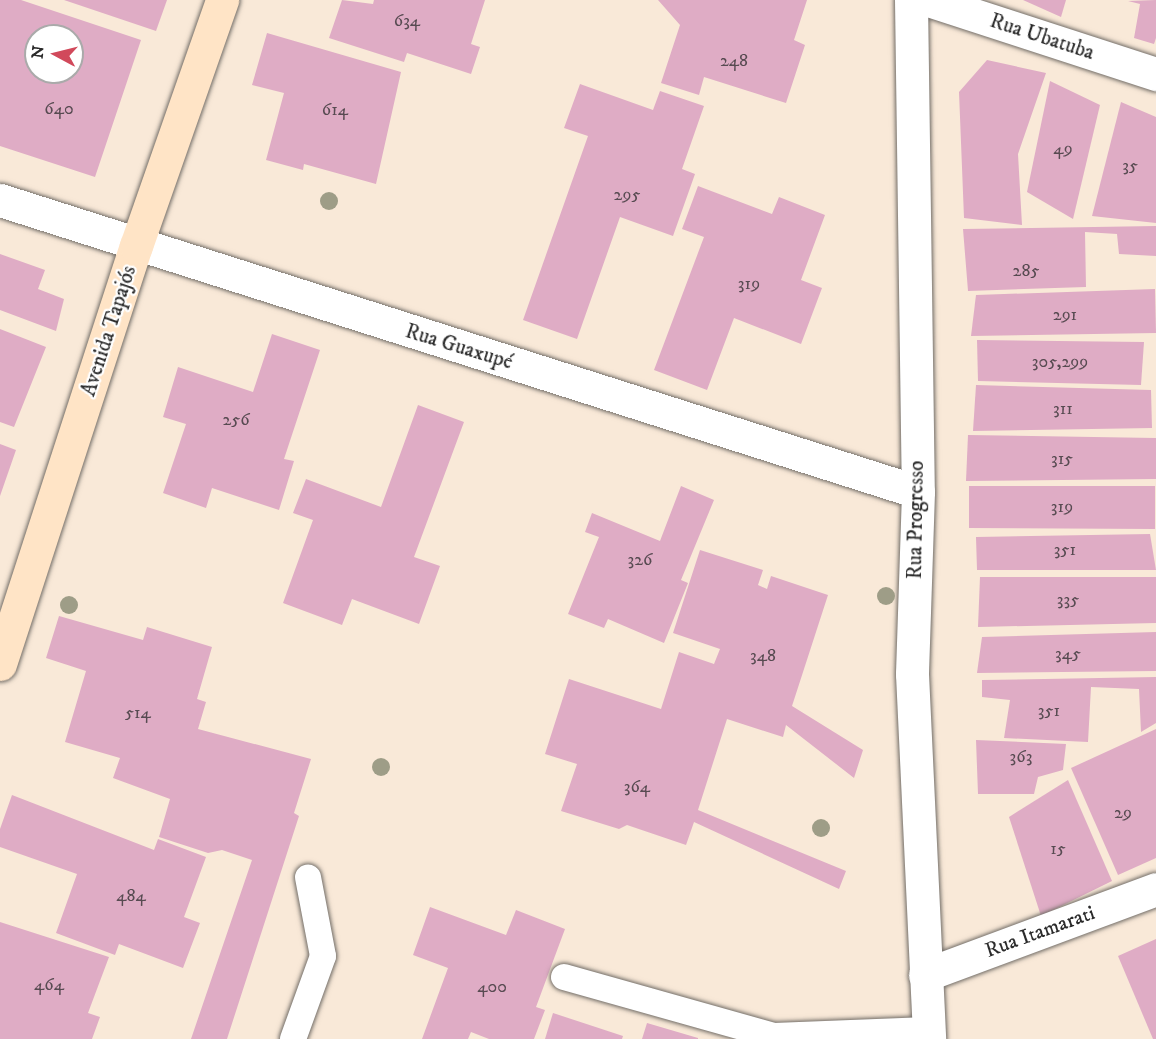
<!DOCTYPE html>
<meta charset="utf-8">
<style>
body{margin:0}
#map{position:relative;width:1156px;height:1039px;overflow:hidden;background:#f9e9d8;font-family:"IM FELL DW Pica",serif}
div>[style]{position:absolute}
.building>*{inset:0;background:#dfacc5}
.roads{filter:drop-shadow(0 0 2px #736e68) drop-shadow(0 0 2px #736e68)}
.service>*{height:26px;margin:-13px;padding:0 13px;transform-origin:13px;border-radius:13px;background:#fff}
.minor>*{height:33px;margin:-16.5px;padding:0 16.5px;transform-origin:16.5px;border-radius:16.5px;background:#fff}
.secondary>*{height:33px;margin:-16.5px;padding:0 16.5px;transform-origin:16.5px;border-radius:16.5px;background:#ffe4c6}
.trees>*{width:18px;height:18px;margin:-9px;border-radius:50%;background:#9e9d87}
span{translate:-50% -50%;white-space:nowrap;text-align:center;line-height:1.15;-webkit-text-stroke:4.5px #fff;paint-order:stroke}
.number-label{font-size:18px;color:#584b52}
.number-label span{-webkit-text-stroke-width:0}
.street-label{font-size:21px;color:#2b2b2b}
.north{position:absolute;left:24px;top:24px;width:60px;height:60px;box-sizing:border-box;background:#fff;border:2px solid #aaa;border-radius:50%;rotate:277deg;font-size:16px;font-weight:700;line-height:24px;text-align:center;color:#2b2b2b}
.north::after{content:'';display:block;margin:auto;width:21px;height:27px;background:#d1495b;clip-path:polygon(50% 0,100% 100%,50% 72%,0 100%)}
</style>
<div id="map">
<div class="building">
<i style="clip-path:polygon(evenodd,0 0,21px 0,141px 40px,95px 177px,0 146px,0 0,36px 36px,72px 36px,72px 72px,36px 72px,36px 36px)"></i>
<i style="clip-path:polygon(64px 0,167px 0,156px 31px)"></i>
<i style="clip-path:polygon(342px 0,373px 4px,374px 0,485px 0,471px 44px,480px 47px,471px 74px,407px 53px,404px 62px,329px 38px)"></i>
<i style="clip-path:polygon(658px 0,807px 0,794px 40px,805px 45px,786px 103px,704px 77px,699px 95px,661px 83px,680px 25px)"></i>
<i style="clip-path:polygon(1023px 0,1066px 0,1061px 17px)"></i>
<i style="clip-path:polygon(1156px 0,1156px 38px,1154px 44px,1134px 38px,1140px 4px,1128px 1px)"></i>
<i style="clip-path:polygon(267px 33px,401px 72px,376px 184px,304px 164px,303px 170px,266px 160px,284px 93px,252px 85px)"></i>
<i style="clip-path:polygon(987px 60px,1046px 73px,1018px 154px,1022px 225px,964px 218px,959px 92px)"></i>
<i style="clip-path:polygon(1050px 81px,1100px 105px,1073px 219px,1027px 192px)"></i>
<i style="clip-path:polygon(580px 84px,653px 110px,660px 91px,704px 106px,682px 169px,695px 174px,673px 236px,620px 217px,577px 339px,523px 320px,588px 136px,564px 128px)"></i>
<i style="clip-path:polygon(1121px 102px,1156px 117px,1156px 223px,1092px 216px)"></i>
<i style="clip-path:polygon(698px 186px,772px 214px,779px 197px,825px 215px,801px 280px,822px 288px,801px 344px,734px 318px,707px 390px,654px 370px,704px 237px,682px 229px)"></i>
<i style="clip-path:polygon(1156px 226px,1156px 256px,1119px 254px,1117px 234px,1085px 232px,1086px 287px,968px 291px,963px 229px)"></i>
<i style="clip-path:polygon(0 254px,45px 270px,38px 289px,64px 299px,56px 331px,0 310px)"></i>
<i style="clip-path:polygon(1155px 289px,1156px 333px,971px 336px,976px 295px)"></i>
<i style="clip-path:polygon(0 329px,46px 347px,14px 427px,0 422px)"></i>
<i style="clip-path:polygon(272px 334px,320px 350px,284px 459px,294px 461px,279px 510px,212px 488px,206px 508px,163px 493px,186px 424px,163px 417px,178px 367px,253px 392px)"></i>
<i style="clip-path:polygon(977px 340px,1144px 342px,1141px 385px,978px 381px)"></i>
<i style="clip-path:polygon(976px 385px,1151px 390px,1152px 428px,973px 431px)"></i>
<i style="clip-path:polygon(418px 405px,464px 422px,414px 557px,440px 566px,419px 624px,352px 599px,342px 625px,283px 603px,313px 520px,293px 513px,306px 479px,381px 507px)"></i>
<i style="clip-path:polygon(968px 435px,1156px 438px,1156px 479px,966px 481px)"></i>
<i style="clip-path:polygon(0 444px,16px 450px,0 496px)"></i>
<i style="clip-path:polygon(681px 486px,714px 500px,681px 580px,688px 583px,664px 643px,608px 619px,604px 628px,568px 614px,599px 537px,585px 532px,592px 513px,660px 541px)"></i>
<i style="clip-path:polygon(969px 486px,1155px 486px,1155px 529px,969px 528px)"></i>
<i style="clip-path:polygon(1150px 534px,1156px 570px,977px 570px,976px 537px)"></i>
<i style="clip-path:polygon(700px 550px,763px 570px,758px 585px,767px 589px,771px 576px,828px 595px,792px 706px,863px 750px,854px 778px,786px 725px,783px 737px,727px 719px,698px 810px,846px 871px,839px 889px,694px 822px,686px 845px,627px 825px,619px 829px,561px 811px,577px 764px,545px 754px,569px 679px,661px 709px,679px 652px,714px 664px,720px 649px,673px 633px)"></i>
<i style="clip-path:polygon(980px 577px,1156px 577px,1156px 623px,978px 627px)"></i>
<i style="clip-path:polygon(59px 616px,143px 640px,147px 627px,212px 647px,197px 699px,206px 702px,198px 729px,311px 759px,294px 813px,299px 816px,227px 1039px,191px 1039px,252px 860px,222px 850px,208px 853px,159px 837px,170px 799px,113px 778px,120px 758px,65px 742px,86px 671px,46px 658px)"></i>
<i style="clip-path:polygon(1156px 632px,1156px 671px,977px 673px,982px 637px)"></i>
<i style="clip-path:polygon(1156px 677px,1156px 723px,1141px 732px,1139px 689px,1091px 687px,1088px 742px,1004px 738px,1010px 700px,982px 697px,982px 680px)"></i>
<i style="clip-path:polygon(1156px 729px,1156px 858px,1118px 875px,1071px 768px)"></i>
<i style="clip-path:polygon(976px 740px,1066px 744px,1063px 770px,1038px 777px,1034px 794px,978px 794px)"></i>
<i style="clip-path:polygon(1068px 780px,1112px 881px,1041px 916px,1009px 817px)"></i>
<i style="clip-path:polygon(12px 795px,154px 850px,158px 839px,206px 857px,184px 917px,200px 923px,183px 968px,119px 944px,115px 955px,56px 933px,77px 874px,0 847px,0 829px)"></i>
<i style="clip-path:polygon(430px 907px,506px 935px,516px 910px,565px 929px,536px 1007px,545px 1010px,534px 1039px,489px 1039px,471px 1032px,468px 1039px,422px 1039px,448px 968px,413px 955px)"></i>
<i style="clip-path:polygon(0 922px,109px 957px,88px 1013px,100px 1017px,92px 1039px,0 1039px)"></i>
<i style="clip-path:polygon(1156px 939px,1156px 1039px,1153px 1039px,1118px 956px)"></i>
<i style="clip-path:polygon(553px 1013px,623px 1036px,622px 1039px,545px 1039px)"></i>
<i style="clip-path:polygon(647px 1023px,698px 1038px,698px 1039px,642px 1039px)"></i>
</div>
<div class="roads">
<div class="service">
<i style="left:564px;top:977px;width:218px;rotate:15.7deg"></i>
<i style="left:774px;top:1036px;width:154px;rotate:-2.2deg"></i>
<i style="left:293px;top:1039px;width:88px;rotate:-70.1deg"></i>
<i style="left:323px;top:956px;width:80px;rotate:-100.8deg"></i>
</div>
<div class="minor">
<i style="left:911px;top:0;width:492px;rotate:89.2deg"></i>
<i style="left:918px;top:492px;width:182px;rotate:91.9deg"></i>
<i style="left:912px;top:674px;width:365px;rotate:87.3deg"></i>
<i style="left:928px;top:0;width:240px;rotate:18deg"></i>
<i style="left:0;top:200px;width:963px;rotate:17.64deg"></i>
<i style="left:925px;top:975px;width:246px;rotate:-20.4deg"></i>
</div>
<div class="secondary">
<i style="left:0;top:664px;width:440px;rotate:-72deg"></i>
<i style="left:136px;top:246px;width:261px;rotate:-70.7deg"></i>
</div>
</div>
<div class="trees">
<i style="left:329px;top:201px"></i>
<i style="left:886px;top:596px"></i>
<i style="left:69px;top:605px"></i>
<i style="left:381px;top:767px"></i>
<i style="left:821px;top:828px"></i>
</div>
<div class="number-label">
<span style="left:407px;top:21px">634</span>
<span style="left:734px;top:61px">248</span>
<span style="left:59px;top:109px">640</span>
<span style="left:335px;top:110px">614</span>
<span style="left:1063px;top:149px">49</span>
<span style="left:1130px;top:166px">35</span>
<span style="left:627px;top:195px">295</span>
<span style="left:1026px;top:271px">285</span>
<span style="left:749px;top:284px">319</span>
<span style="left:1065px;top:315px">291</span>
<span style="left:1060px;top:362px">305,299</span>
<span style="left:1063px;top:409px">311</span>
<span style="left:236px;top:420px">256</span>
<span style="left:1062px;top:459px">315</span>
<span style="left:1062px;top:507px">319</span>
<span style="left:1065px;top:550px">351</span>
<span style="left:640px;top:560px">326</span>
<span style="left:1068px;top:600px">335</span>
<span style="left:1068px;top:654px">345</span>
<span style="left:763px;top:656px">348</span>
<span style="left:1049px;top:711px">351</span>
<span style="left:138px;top:713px">514</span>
<span style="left:1021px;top:757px">363</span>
<span style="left:637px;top:787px">364</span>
<span style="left:1123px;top:813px">29</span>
<span style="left:1058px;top:849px">15</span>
<span style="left:131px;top:896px">484</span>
<span style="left:49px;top:985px">464</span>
<span style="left:492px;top:987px">400</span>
</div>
<div class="street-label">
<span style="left:1042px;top:37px;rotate:18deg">Rua Ubatuba</span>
<span style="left:109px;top:331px;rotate:-72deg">Avenida Tapajós</span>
<span style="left:459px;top:347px;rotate:17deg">Rua Guaxupé</span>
<span style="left:916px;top:520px;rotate:-89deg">Rua Progresso</span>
<span style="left:1040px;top:932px;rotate:-20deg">Rua Itamarati</span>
</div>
<div class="north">N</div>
</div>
